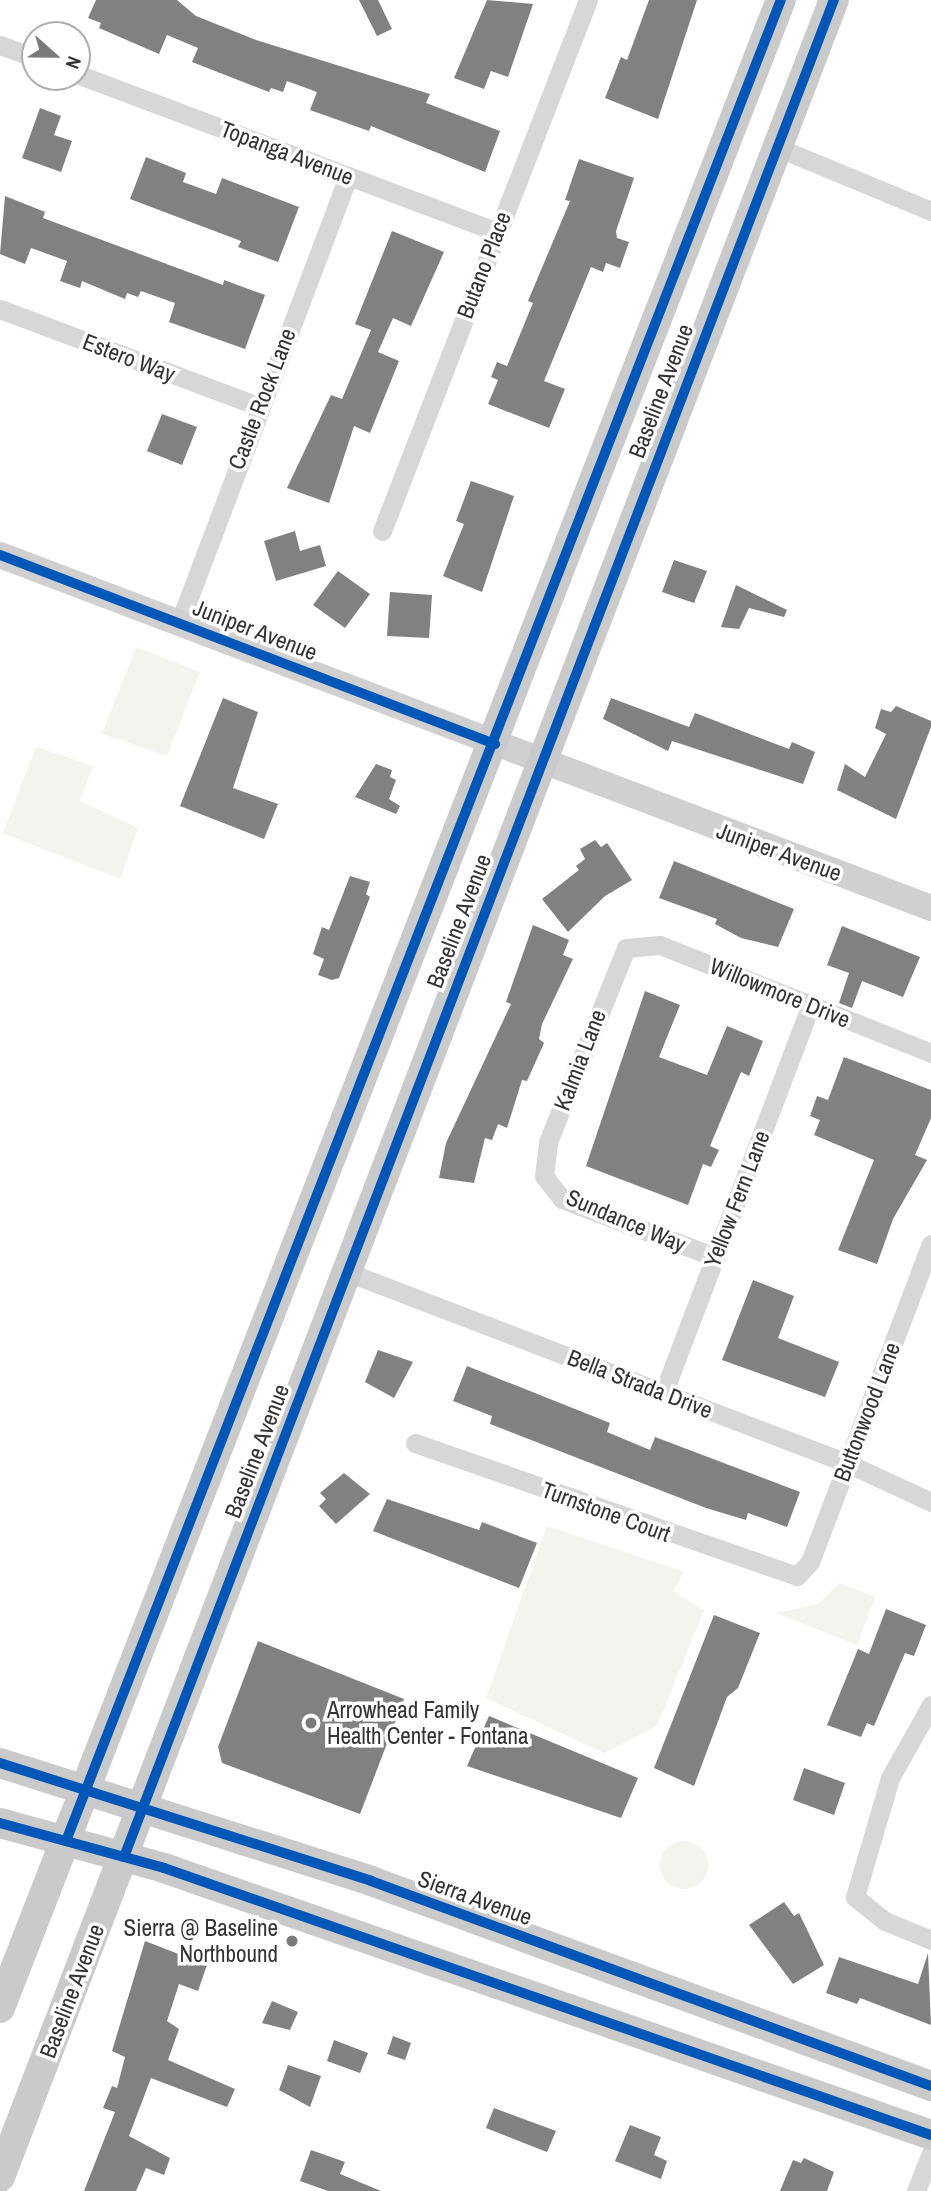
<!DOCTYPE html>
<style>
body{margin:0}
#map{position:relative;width:931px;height:2191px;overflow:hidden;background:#fff;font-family:"Archivo Narrow",sans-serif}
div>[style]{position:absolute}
.green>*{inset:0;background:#f1f5ed}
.round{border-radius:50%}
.building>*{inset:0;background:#818181}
.street>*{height:19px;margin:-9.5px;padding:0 9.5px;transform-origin:9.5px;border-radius:9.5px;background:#d7d7d7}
.secondary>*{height:26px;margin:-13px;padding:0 13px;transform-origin:13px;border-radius:13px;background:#d0d0d0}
.primary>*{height:30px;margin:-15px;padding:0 15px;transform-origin:15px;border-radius:15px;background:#cacaca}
.cycleway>*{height:10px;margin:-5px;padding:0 5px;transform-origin:5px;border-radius:5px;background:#0057b8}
.dots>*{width:19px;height:19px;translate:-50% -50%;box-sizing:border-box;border:4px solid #fff;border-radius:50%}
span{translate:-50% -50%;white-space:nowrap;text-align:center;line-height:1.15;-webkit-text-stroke:7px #fff;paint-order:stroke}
.street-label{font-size:23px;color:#333}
.poi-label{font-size:23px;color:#333}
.left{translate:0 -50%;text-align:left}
.right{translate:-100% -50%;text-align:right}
.north{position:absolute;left:21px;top:21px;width:70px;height:70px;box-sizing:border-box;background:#fff;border:2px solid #adadad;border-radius:50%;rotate:111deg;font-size:19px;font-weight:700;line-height:28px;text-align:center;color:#333}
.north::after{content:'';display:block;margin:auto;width:24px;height:32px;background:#7a7a7a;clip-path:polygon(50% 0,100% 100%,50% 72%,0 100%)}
</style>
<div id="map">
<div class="green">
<i style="clip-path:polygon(136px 647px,200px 672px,167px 756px,102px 734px)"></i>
<i style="clip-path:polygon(36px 747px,93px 766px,80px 801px,138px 828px,120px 879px,3px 833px)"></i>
<i style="clip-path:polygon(547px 1526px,684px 1572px,673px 1591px,704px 1610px,657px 1726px,604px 1753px,486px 1698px)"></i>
<i style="clip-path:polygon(839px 1583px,875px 1597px,857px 1645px,776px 1613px,818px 1604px)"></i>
<i class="round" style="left:660px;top:1841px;width:48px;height:48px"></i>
</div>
<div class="building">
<i style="clip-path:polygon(96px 0,177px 0,196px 16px,256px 40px,430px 94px,426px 103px,500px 131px,485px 172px,371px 126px,369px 131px,310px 110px,317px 92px,287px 81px,283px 92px,271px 88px,269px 92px,192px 62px,198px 48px,167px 35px,159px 54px,99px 28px,101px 23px,88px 18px)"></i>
<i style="clip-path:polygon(359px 0,378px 0,392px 29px,377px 36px)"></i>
<i style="clip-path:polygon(487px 0,533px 4px,508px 77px,491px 71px,484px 89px,454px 78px)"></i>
<i style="clip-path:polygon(649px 0,697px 0,658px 119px,605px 98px,621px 57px,627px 60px)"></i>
<i style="clip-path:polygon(40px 108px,61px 116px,54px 135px,72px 141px,61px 172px,22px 158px)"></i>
<i style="clip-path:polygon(146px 157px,186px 173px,183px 182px,216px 194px,222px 178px,299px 207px,278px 262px,238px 247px,241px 241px,130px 199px)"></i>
<i style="clip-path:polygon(579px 159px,634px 178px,616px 231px,617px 238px,629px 242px,620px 268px,606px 263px,603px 272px,591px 267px,544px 381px,565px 389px,549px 428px,488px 404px,498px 380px,491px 377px,497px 362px,507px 366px,533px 303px,528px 301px,570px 201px,565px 200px)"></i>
<i style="clip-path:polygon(5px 196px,45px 212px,43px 218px,223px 285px,224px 280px,265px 295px,245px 349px,169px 322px,175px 303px,141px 291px,138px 297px,127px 293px,125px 299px,82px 281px,80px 288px,60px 281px,67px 261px,31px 248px,25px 264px,0 254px)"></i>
<i style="clip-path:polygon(392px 231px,444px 252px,411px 326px,393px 318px,378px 352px,399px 361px,370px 433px,354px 426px,329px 503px,287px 488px,331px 395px,342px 399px,371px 330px,355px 324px)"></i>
<i style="clip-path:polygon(162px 414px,197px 427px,182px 465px,147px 451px)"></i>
<i style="clip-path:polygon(471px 481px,514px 496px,482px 592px,443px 576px,464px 524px,456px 521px)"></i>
<i style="clip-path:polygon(295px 531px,300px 551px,320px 545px,326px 566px,276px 581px,264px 541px)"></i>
<i style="clip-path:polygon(674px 560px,707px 571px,694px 603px,662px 592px)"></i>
<i style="clip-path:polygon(338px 571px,370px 594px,345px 628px,313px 605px)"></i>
<i style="clip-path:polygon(736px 585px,787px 610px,784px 617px,749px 608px,739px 629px,721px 627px)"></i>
<i style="clip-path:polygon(390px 592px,432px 595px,429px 638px,387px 636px)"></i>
<i style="clip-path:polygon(223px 698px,258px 712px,233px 788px,278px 804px,264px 839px,180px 806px)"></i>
<i style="clip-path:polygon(611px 698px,689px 727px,695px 713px,789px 749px,792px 742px,815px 752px,803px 784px,672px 741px,668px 751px,603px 719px)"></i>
<i style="clip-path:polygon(896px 706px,931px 721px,931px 727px,896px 819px,837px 790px,845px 764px,865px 777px,886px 734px,875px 728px,881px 709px,891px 712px)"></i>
<i style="clip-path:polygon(376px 764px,392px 770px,390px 777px,396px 780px,389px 799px,400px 806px,396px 814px,355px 797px)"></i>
<i style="clip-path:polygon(595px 840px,601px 847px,607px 843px,632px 880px,605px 896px,568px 932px,542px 899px,579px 870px,576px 866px,585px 859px,580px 849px)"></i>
<i style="clip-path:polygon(674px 861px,794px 909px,778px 947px,741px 938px,715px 924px,717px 919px,659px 898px)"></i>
<i style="clip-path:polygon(350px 876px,370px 882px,366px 894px,370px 897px,339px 978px,332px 980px,318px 975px,324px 959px,313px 954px,322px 927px,329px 930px)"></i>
<i style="clip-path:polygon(533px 925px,569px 940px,563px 955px,573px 959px,542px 1024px,539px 1039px,544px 1043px,527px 1081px,522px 1080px,507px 1128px,498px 1124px,492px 1140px,485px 1138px,474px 1183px,439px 1178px,446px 1143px,511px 1004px,506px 1002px)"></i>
<i style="clip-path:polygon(842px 926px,920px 957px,903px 997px,862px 981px,852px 1008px,839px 1003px,849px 973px,827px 965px)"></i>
<i style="clip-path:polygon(645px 991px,680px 1005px,659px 1057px,707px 1075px,727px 1026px,763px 1041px,749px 1076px,741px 1072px,710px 1146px,719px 1150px,711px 1167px,703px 1164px,688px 1205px,586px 1166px)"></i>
<i style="clip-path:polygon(844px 1057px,931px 1090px,931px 1118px,915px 1155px,927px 1160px,893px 1219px,877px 1264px,838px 1250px,874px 1160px,814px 1135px,820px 1120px,810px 1116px,817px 1096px,828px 1100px)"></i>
<i style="clip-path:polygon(753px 1280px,794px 1296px,778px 1338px,839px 1362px,825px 1397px,722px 1360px)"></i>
<i style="clip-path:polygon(378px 1350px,413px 1362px,394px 1398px,365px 1382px)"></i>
<i style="clip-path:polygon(467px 1366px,610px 1423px,607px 1432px,650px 1450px,655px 1437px,800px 1492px,787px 1527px,748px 1513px,746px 1520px,706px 1508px,490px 1424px,492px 1416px,453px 1401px)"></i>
<i style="clip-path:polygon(344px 1473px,370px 1494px,336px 1524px,319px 1506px,326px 1499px,320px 1493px)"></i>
<i style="clip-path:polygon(387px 1499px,479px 1530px,482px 1522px,537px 1543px,519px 1588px,373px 1531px)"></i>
<i style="clip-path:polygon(886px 1609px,926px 1625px,914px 1656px,905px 1653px,874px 1726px,867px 1723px,861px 1737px,827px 1725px,858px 1649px,869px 1654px)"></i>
<i style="clip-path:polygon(714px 1615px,760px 1633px,738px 1688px,727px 1697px,694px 1786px,654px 1768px)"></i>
<i style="clip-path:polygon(258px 1641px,404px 1699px,360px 1814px,222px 1763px,218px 1747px)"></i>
<i style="clip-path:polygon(489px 1716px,638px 1778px,621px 1818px,467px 1766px)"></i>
<i style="clip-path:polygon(804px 1768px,845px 1783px,834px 1815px,793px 1800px)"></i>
<i style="clip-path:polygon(784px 1902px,794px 1916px,799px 1913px,824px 1965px,793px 1984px,749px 1925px)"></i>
<i style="clip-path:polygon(145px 1941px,207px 1965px,198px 1991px,179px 1984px,167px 2021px,179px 2029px,168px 2060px,235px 2089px,227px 2107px,151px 2078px,129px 2136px,170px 2158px,164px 2175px,146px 2168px,136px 2191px,84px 2191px,115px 2112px,103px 2108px,112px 2086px,117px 2088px,125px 2057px,112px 2051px)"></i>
<i style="clip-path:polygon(928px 1953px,931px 2025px,860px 1998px,857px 2004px,826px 1993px,839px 1957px,918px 1984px)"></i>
<i style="clip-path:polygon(272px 2001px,298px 2012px,290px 2030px,262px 2023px)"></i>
<i style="clip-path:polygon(393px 2036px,411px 2043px,405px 2060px,387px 2054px)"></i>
<i style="clip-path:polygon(334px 2040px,368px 2053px,360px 2073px,327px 2061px)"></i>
<i style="clip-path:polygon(288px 2065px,321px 2076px,310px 2107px,279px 2090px)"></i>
<i style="clip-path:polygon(494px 2108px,556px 2131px,547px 2152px,486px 2128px)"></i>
<i style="clip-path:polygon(630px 2125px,661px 2137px,654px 2155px,667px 2161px,661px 2179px,615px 2161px)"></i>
<i style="clip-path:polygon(311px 2150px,345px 2162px,340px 2174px,381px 2191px,328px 2191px,300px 2181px)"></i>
<i style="clip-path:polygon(804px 2158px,834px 2172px,827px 2191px,780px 2191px,793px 2160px,801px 2163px)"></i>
</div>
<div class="street">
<i style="left:0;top:45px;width:37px;rotate:20deg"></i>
<i style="left:77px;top:74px;width:449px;rotate:20.6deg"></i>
<i style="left:779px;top:148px;width:165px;rotate:22.5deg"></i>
<i style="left:0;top:309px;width:276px;rotate:20.6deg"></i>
<i style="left:382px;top:531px;width:570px;rotate:-68.8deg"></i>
<i style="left:179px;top:624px;width:479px;rotate:-69.3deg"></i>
<i style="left:715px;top:1257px;width:164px;rotate:-159.2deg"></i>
<i style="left:562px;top:1199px;width:29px;rotate:-128deg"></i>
<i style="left:544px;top:1176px;width:34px;rotate:-83deg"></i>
<i style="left:548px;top:1142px;width:209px;rotate:-68.1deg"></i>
<i style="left:626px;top:948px;width:34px;rotate:-5deg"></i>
<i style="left:660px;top:945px;width:292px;rotate:21.7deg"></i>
<i style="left:347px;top:1272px;width:535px;rotate:20.91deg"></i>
<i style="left:847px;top:1463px;width:93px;rotate:24.9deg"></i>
<i style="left:663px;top:1394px;width:416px;rotate:-69.2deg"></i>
<i style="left:415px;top:1443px;width:404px;rotate:19.2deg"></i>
<i style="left:797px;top:1576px;width:19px;rotate:-47deg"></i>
<i style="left:810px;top:1562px;width:340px;rotate:-69.2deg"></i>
<i style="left:931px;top:1705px;width:84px;rotate:119.3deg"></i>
<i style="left:890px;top:1778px;width:124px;rotate:106.4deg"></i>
<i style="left:855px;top:1897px;width:38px;rotate:39deg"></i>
<i style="left:885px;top:1921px;width:50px;rotate:22.4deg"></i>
<i style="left:916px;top:2191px;width:41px;rotate:-68.5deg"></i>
</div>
<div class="secondary">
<i style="left:0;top:555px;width:996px;rotate:20.76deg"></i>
</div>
<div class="primary">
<i style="left:0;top:1763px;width:389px;rotate:17.6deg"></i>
<i style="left:371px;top:1881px;width:596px;rotate:20.11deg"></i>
<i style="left:0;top:1823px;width:170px;rotate:15.3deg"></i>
<i style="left:164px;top:1868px;width:812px;rotate:19.19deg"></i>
<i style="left:0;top:2008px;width:2155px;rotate:-68.75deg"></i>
<i style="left:0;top:2177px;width:2331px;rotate:-69.04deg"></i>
</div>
<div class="cycleway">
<i style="left:0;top:555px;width:530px;rotate:20.9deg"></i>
<i style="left:0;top:1763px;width:389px;rotate:17.6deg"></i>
<i style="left:371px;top:1881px;width:596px;rotate:20.11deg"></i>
<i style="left:0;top:1823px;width:170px;rotate:15.3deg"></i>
<i style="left:164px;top:1868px;width:812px;rotate:19.19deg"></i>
<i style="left:66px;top:1841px;width:1975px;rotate:-68.78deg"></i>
<i style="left:124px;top:1857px;width:1988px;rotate:-69.08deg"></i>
</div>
<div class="dots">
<i style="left:311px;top:1723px;background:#7a7a7a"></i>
<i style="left:292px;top:1941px;background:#7a7a7a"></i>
</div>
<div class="street-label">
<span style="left:287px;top:153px;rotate:21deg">Topanga Avenue</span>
<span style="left:484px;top:265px;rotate:-69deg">Butano Place</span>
<span style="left:129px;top:358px;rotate:21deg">Estero Way</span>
<span style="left:661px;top:391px;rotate:-69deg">Baseline Avenue</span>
<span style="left:262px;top:399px;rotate:-69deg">Castle Rock Lane</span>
<span style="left:255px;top:630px;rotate:21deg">Juniper Avenue</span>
<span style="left:779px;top:852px;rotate:20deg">Juniper Avenue</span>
<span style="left:459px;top:921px;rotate:-69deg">Baseline Avenue</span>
<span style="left:780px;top:993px;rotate:22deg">Willowmore Drive</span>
<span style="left:580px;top:1060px;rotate:-69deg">Kalmia Lane</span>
<span style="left:737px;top:1199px;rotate:-69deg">Yellow Fern Lane</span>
<span style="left:626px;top:1221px;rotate:23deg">Sundance Way</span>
<span style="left:640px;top:1384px;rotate:21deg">Bella Strada Drive</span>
<span style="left:867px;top:1412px;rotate:-69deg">Buttonwood Lane</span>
<span style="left:257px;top:1451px;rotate:-69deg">Baseline Avenue</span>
<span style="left:606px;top:1512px;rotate:20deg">Turnstone Court</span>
<span style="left:475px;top:1898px;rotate:20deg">Sierra Avenue</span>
<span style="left:72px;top:1991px;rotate:-69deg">Baseline Avenue</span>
</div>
<div class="poi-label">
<span class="left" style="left:327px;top:1723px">Arrowhead Family<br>Health Center - Fontana</span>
<span class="right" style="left:278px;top:1941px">Sierra @ Baseline<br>Northbound</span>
</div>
<div class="north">N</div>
</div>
